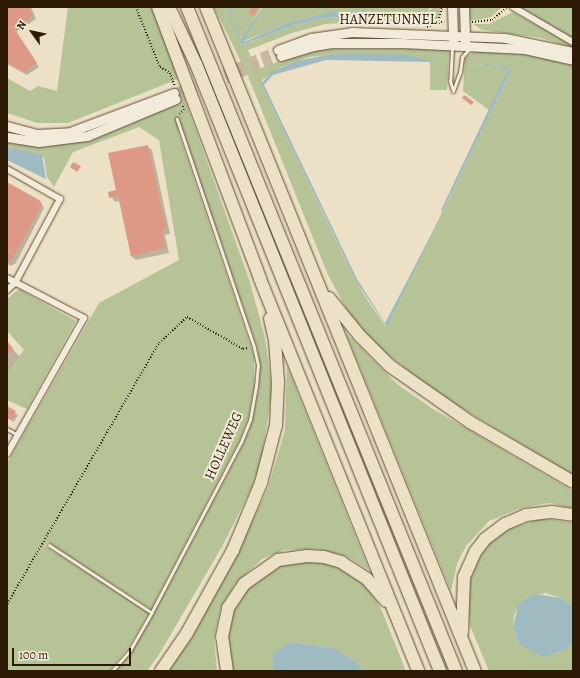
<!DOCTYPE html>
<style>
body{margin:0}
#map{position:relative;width:580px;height:678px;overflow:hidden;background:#ece0c6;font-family:Alegreya,serif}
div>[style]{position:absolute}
.green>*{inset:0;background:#b6c397}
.water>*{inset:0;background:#9fbac1}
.shadow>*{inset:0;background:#0003}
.building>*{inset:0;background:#dd9985}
.secondary-tunnel>*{height:9px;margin-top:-4.5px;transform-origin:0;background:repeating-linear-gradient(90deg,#c6b89f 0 9px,transparent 0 13.5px)}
.path>*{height:1.5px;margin-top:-0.75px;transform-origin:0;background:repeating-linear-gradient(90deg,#2d1a05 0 1px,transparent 0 3px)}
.roads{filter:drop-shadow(0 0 1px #5d4c35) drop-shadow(0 0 1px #5d4c35)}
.lane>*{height:3px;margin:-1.5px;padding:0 1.5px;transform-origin:1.5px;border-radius:1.5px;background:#f3ebda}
.street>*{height:6px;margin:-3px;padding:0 3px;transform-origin:3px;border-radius:3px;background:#f3ebda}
.secondary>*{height:9px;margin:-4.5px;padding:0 4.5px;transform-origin:4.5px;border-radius:4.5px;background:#f3ebda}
.highway>*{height:12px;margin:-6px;padding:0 6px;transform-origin:6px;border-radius:6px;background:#ece0c6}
span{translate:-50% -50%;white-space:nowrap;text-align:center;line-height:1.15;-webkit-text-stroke:4px #f3ebda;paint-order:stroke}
.street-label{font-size:14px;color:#2d1a05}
.frame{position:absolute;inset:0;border:8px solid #2d1a05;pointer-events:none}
.north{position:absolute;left:12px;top:12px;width:40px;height:40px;-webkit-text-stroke:3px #f3ebda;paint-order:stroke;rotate:303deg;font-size:11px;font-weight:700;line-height:16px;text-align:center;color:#2d1a05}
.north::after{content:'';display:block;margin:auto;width:14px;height:18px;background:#2d1a05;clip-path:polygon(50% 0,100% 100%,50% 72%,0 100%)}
.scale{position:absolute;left:12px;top:648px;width:119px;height:18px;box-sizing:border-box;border:2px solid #2d1a05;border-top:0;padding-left:5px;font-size:12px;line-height:14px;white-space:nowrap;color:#2d1a05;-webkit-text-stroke:3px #f3ebda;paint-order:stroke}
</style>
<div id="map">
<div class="green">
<i style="clip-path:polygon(68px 7px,154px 7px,178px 79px,68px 123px,37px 123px,7px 113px,7px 78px,30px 91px,38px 86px,57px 91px)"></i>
<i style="clip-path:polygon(214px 7px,227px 7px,243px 45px,294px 25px,323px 18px,419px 15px,417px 11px,330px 12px,287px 23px,242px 42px,262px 7px,430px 7px,427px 13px,433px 7px,441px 7px,438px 18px,422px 26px,359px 22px,326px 24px,292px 33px,248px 50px,256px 70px,300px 54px,322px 49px,449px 49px,447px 90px,430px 90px,430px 61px,437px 62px,395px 55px,342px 54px,310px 57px,279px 68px,262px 80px,263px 88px,344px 257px,364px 295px,386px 327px,510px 73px,509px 68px,504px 66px,470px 64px,503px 68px,507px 71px,489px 110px,463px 91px,465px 58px,475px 51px,516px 51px,573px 62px,573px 475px,432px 390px,375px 344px,349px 314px,328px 275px,247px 74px)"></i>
<i style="clip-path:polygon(229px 7px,261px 7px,242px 39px,239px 34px)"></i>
<i style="clip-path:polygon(467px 7px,502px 7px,491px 17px,477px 20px,470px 20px)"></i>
<i style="clip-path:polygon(519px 7px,573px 7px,573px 39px,555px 28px)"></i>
<i style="clip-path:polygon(513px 12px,573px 45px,573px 48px,541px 38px,482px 30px,473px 24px,489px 24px)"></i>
<i style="clip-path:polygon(185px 100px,250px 282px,265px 338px,272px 391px,261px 461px,251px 489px,223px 545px,160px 653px,147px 671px,115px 671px,150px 621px,244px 443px,252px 421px,259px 388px,260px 365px,257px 347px,183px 130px,178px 132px,254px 356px,254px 387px,248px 419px,239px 441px,151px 609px,48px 542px,45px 546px,149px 613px,128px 648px,109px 671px,7px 671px,7px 463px,99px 303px,179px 260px,159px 140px,139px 127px,73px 152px,54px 187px,47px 177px,44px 157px,7px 147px,7px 139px,56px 145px,77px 142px)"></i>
<i style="clip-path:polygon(19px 289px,76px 321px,27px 409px,7px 400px,7px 370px,24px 350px,7px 331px,7px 299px)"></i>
<i style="clip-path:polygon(346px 333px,397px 384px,433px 409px,573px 491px,573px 508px,550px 503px,536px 505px,518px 509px,489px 521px,466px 546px,457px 564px,451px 591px)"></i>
<i style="clip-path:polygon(287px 366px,369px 570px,346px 556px,318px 549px,285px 550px,262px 559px,235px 584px,220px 610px,214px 639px,217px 671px,166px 671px,249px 528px,268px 488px,285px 430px)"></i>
<i style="clip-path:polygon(543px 518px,573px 523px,573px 607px,561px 598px,545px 593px,523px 600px,514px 615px,513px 627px,519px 645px,545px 655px,558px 653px,573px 643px,573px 671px,489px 671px,470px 626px,468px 592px,471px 577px,483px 551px,493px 540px,509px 529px)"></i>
<i style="clip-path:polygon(321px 560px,357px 575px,371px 591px,382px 611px,406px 671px,362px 671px,359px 664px,334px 648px,292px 642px,274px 671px,230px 671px,226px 657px,228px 620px,241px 594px,280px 563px)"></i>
</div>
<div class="water">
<i style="clip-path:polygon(227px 7px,229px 7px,241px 39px,262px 7px,244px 42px,287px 23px,330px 12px,417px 11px,419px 15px,323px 18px,294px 25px,242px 45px)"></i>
<i style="clip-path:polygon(355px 53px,407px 55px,437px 62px,326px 60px,273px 75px,264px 85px,357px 279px,385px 323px,440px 218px,387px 327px,356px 281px,261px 84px,271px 72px,297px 61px,327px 55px)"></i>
<i style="clip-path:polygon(470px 64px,504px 66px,509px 68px,510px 73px,442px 212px,441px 210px,507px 71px,503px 68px)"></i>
<i style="clip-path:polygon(7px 147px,42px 155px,46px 179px,7px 160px)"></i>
<i style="clip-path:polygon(536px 594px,561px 598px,573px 607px,573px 643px,565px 650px,545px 657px,519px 645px,513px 627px,518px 606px,523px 600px)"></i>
<i style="clip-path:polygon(292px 642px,334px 648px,359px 664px,362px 671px,274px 671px,272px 658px,275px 651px)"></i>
</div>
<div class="shadow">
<i style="clip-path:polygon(7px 7px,31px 7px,36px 19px,16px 32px,39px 67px,27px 75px,7px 64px)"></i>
<i style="clip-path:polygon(147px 146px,152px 150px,170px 234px,165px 235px,169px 253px,136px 260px,131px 256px,120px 201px,115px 202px,109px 193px,117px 191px)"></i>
<i style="clip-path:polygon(7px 183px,39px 200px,44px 208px,16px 263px,11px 266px,7px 264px)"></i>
<i style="clip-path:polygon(7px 342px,19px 356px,7px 371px)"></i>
<i style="clip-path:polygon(7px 407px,18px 415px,14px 422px,7px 418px)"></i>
</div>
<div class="building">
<i style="clip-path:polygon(7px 7px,29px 7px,33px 16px,14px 28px,37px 63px,24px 72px,7px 63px)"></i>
<i style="clip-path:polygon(252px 7px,259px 7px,254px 16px,249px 13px)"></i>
<i style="clip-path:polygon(464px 95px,474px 102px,471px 105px,462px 98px)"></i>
<i style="clip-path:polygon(148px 145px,166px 229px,162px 230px,165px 248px,131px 256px,118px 196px,109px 198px,108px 192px,116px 190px,108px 153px)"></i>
<i style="clip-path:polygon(73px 162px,81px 166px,77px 172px,70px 167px)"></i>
<i style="clip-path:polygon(7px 182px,39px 200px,42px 204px,12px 260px,7px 263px)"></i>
<i style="clip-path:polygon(7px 341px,13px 348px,7px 356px)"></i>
<i style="clip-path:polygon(7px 406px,16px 411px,11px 420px,7px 418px)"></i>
</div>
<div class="secondary-tunnel">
<i style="left:174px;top:93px;width:113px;rotate:-22.5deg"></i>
<i style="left:176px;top:99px;width:113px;rotate:-22.3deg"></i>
</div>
<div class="path">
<i style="left:136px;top:7px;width:65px;rotate:68.2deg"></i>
<i style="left:160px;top:67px;width:12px;rotate:31deg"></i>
<i style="left:170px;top:73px;width:14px;rotate:69deg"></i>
<i style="left:438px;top:21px;width:15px;rotate:-74deg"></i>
<i style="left:472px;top:22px;width:20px;rotate:-6deg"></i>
<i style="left:492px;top:20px;width:20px;rotate:-41deg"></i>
<i style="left:427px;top:27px;width:18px;rotate:-19deg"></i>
<i style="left:179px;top:114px;width:6px;rotate:-39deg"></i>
<i style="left:184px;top:110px;width:6px;rotate:-108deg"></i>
<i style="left:7px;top:604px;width:302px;rotate:-59.8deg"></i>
<i style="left:159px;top:343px;width:38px;rotate:-43deg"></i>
<i style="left:187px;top:317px;width:64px;rotate:29.7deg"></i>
<i style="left:243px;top:349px;width:5px;rotate:-11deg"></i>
</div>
<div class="roads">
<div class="lane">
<i style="left:452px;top:48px;width:33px;rotate:93deg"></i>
<i style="left:450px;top:81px;width:9px;rotate:72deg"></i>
<i style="left:453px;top:91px;width:20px;rotate:-70deg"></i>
<i style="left:460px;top:72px;width:15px;rotate:-82deg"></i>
<i style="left:462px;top:57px;width:11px;rotate:-49deg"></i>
<i style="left:7px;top:429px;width:13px;rotate:29deg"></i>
<i style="left:49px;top:545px;width:123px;rotate:33.4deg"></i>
<i style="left:112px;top:671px;width:28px;rotate:-49deg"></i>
<i style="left:130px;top:650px;width:36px;rotate:-60deg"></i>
<i style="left:148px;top:619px;width:200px;rotate:-62.3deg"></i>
<i style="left:241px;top:442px;width:24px;rotate:-68deg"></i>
<i style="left:250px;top:420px;width:34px;rotate:-80deg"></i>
<i style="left:256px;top:387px;width:22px;rotate:-85deg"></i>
<i style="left:258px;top:365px;width:18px;rotate:-103deg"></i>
<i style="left:254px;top:347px;width:241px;rotate:-108.7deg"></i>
</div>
<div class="street">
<i style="left:513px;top:7px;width:69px;rotate:30.3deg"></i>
<i style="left:7px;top:169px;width:61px;rotate:29.5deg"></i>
<i style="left:60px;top:199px;width:95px;rotate:118.2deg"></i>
<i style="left:15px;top:283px;width:11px;rotate:139deg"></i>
<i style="left:7px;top:278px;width:87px;rotate:27.5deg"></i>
<i style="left:84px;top:318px;width:156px;rotate:119.5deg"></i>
</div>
<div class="secondary">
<i style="left:452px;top:7px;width:33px;rotate:88deg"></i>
<i style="left:464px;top:7px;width:34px;rotate:88deg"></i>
<i style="left:278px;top:50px;width:35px;rotate:-20deg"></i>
<i style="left:311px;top:38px;width:41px;rotate:-8.3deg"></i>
<i style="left:352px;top:32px;width:153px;rotate:2.2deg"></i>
<i style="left:505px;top:38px;width:69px;rotate:11.6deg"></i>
<i style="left:281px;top:56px;width:34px;rotate:-17deg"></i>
<i style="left:313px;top:46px;width:19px;rotate:-9deg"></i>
<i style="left:332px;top:43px;width:70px"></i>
<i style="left:402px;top:43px;width:123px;rotate:2.8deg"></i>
<i style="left:525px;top:49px;width:49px;rotate:12.9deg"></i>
<i style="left:7px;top:126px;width:31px;rotate:15deg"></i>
<i style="left:37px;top:134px;width:33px;rotate:-3deg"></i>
<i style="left:70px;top:132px;width:111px;rotate:-20.6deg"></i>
<i style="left:7px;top:137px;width:32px;rotate:9deg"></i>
<i style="left:39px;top:142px;width:48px;rotate:-7.1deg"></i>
<i style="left:87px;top:136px;width:96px;rotate:-22.6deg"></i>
</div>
<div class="highway">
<i style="left:158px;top:7px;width:290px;rotate:69.4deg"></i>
<i style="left:260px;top:279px;width:423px;rotate:68deg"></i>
<i style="left:169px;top:7px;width:63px;rotate:64.7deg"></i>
<i style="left:196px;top:64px;width:654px;rotate:68.1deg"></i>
<i style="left:187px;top:7px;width:716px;rotate:67.95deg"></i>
<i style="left:206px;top:7px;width:716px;rotate:67.95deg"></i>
<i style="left:329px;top:298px;width:49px;rotate:50.8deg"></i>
<i style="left:360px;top:336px;width:42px;rotate:45deg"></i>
<i style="left:390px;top:366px;width:98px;rotate:35deg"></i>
<i style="left:470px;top:422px;width:119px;rotate:30.2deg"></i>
<i style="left:462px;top:632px;width:55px;rotate:-87.9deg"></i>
<i style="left:464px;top:577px;width:27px;rotate:-66deg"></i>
<i style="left:475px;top:552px;width:16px;rotate:-52deg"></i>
<i style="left:485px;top:539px;width:25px;rotate:-37deg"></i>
<i style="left:505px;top:524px;width:23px;rotate:-23deg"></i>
<i style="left:526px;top:515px;width:26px;rotate:-7deg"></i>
<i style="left:552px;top:512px;width:21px;rotate:8deg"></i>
<i style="left:161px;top:671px;width:46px;rotate:-55.6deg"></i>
<i style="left:187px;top:633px;width:95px;rotate:-61deg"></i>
<i style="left:233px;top:550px;width:73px;rotate:-67.3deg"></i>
<i style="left:261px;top:483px;width:60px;rotate:-75.5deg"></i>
<i style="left:276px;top:425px;width:43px;rotate:-87.3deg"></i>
<i style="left:278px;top:382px;width:42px;rotate:-94.1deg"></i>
<i style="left:275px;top:340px;width:22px;rotate:-103deg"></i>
<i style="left:227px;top:671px;width:34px;rotate:-98deg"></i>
<i style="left:222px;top:637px;width:30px;rotate:-78deg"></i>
<i style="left:228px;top:608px;width:29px;rotate:-56deg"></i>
<i style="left:244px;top:584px;width:42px;rotate:-35.2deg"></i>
<i style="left:278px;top:560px;width:29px;rotate:-8deg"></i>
<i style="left:307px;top:556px;width:17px;rotate:3deg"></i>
<i style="left:324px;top:557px;width:18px;rotate:16deg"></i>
<i style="left:341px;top:562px;width:31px;rotate:33deg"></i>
<i style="left:367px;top:579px;width:29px;rotate:49deg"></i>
</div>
</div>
<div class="street-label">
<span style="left:388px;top:20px">HANZETUNNEL</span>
<span style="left:224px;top:446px;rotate:-66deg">HOLLEWEG</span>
</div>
<div class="frame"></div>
<div class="north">N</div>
<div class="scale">100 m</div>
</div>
